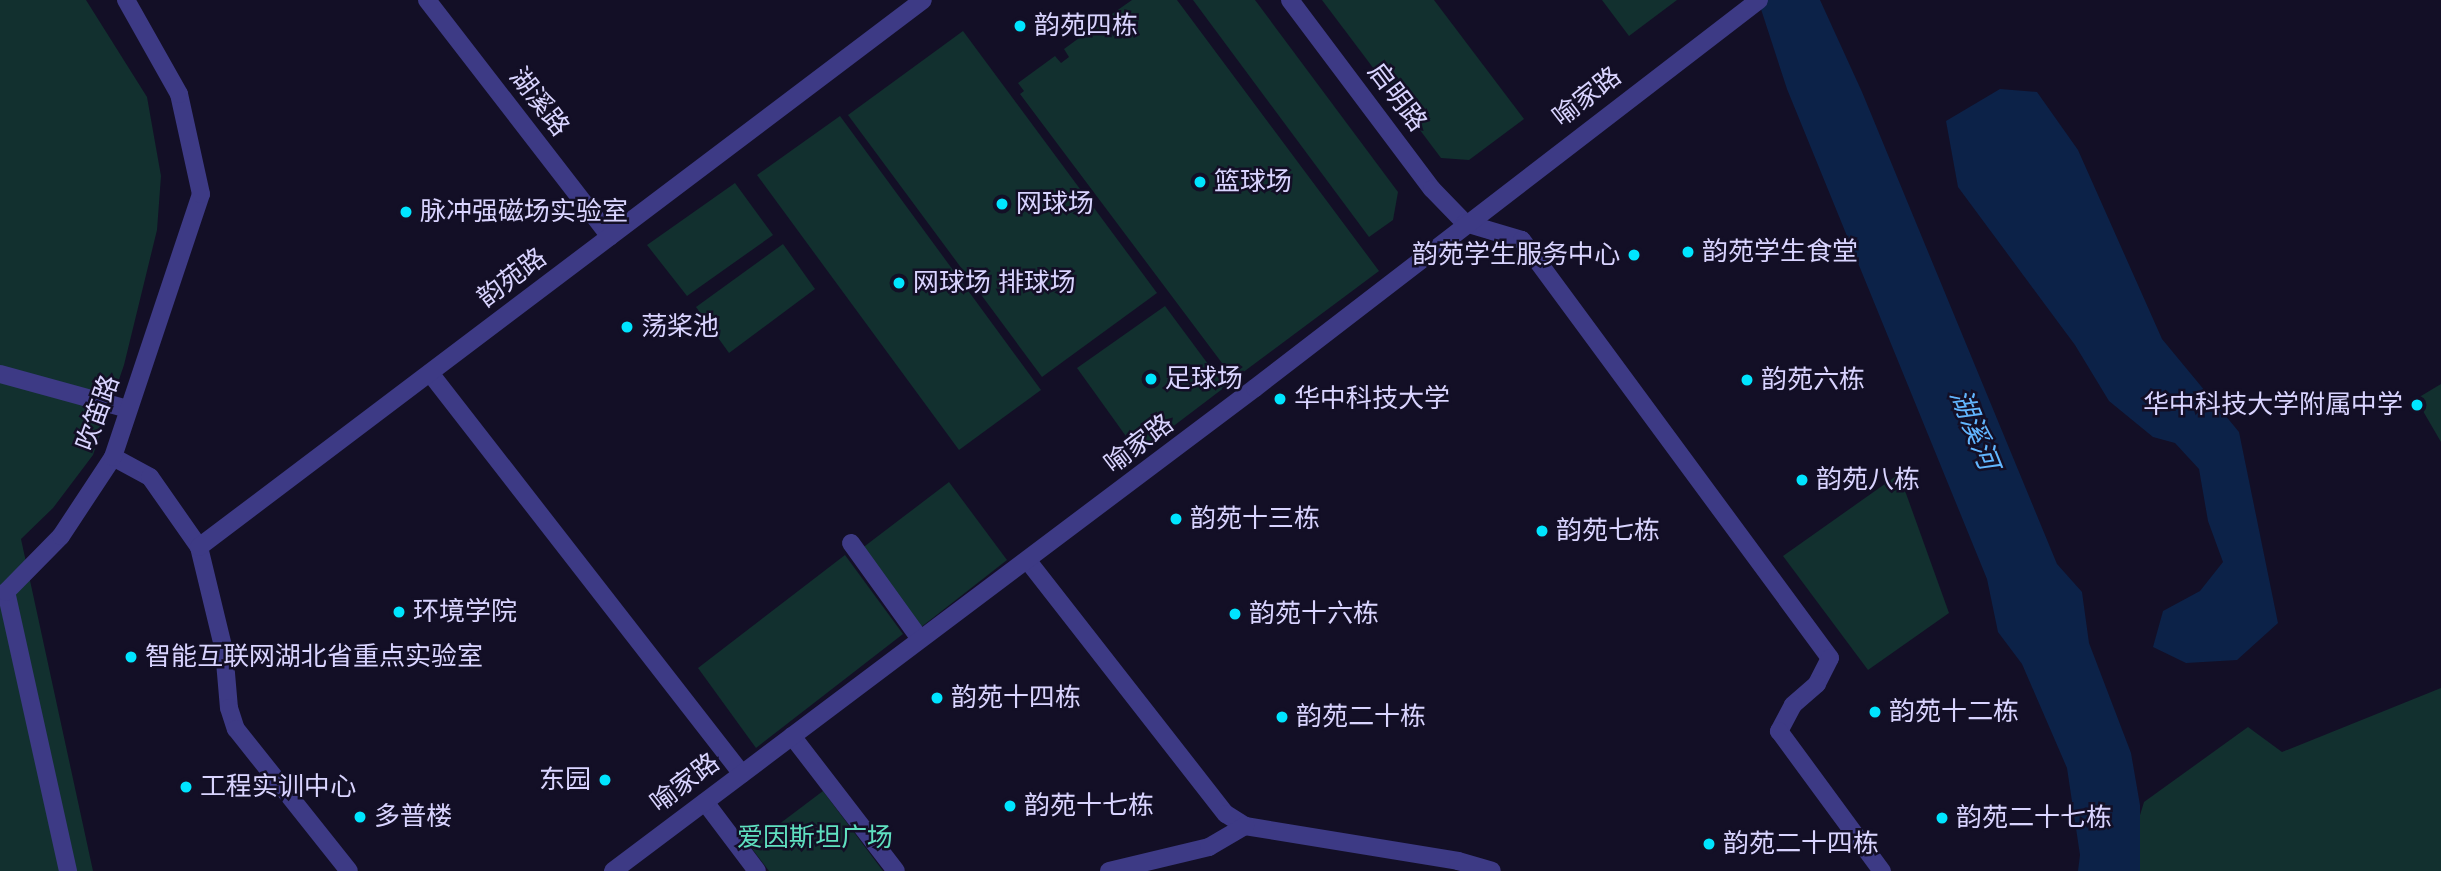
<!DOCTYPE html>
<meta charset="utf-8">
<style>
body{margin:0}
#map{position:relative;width:2441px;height:871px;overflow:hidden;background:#130f26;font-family:"Space Grotesk","Noto Sans SC",sans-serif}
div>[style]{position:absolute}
.green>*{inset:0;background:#12302f}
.water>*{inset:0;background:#0c2248}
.minor>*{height:18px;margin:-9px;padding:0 9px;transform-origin:9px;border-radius:9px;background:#3d3a85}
.dots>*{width:19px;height:19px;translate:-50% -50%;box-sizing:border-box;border:4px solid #130f26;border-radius:50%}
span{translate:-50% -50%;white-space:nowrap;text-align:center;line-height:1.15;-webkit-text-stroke:5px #130f26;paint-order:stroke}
.poi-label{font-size:26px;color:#d9d4ff}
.left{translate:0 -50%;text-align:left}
.right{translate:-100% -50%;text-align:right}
.street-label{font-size:26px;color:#d9d4ff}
.park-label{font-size:26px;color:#5fe0c0}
.water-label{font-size:28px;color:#62b6ff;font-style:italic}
</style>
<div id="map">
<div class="green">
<i style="clip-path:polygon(0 0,86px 0,147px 97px,161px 176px,157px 230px,124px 365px,93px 455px,53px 508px,21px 539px,93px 871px,0 871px)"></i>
<i style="clip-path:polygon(1132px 0,1177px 0,1379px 271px,1234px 379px,1020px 94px,1024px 91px,1018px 83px,1055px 56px,1061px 63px,1069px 57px,1064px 49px,1101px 22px,1106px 29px,1117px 21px,1112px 14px)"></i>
<i style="clip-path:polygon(1193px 0,1255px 0,1398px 192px,1393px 220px,1369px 237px)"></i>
<i style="clip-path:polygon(1322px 0,1434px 0,1524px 119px,1469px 160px,1441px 158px)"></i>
<i style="clip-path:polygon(1602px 0,1677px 0,1629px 36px)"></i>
<i style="clip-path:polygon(963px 31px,1157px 293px,1042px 377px,848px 115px)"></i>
<i style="clip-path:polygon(840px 116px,1041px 390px,959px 450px,757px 175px)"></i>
<i style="clip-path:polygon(735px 183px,773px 235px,687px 296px,647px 245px)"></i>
<i style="clip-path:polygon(783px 244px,815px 289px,729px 353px,696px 307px)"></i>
<i style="clip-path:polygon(1165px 306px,1225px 387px,1138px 453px,1077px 368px)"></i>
<i style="clip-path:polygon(2441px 384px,2441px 442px,2416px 399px)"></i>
<i style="clip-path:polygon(1899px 474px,1949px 613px,1868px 670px,1783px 556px)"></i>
<i style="clip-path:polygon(949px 482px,1007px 560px,920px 628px,861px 549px)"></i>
<i style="clip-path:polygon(845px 555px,903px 634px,756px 748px,698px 668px)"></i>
<i style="clip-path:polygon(2441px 688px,2441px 871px,2123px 871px,2144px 802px,2248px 727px,2282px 752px)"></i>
<i style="clip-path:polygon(823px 791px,883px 871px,769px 871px,750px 846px)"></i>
</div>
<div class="water">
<i style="clip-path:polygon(1758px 0,1820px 0,1862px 92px,2057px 564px,2082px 592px,2089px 643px,2131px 753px,2140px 805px,2140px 871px,2078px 871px,2080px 855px,2067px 768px,2022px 664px,1998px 632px,1987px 579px,1787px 89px)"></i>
<i style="clip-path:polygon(2000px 89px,2037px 92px,2078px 150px,2162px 339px,2239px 432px,2278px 623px,2237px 660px,2186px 663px,2153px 647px,2163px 611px,2200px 591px,2223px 562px,2208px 521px,2199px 469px,2175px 443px,2153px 437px,2109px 401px,2075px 345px,1958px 187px,1946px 121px)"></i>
</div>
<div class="minor">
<i style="left:427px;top:0;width:299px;rotate:52.3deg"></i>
<i style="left:1290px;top:0;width:236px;rotate:53.1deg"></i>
<i style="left:1432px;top:189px;width:47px;rotate:45.9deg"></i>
<i style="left:1465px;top:223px;width:59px;rotate:16.6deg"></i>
<i style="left:1522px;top:240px;width:519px;rotate:53.62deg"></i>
<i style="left:1830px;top:658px;width:29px;rotate:117deg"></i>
<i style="left:1817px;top:684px;width:32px;rotate:139deg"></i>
<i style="left:1793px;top:705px;width:30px;rotate:118deg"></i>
<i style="left:1779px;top:731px;width:174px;rotate:53.7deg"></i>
<i style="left:430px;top:373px;width:508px;rotate:52.12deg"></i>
<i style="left:0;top:374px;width:133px;rotate:15.3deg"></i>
<i style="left:113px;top:457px;width:42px;rotate:28.4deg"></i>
<i style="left:150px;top:477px;width:85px;rotate:55deg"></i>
<i style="left:199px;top:547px;width:106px;rotate:76.4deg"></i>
<i style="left:224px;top:650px;width:58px;rotate:85.1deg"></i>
<i style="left:229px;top:708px;width:22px;rotate:72deg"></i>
<i style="left:236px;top:729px;width:181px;rotate:51.5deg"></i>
<i style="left:851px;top:543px;width:118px;rotate:54.3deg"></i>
<i style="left:199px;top:547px;width:907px;rotate:-37.07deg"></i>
<i style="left:1028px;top:561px;width:321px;rotate:52deg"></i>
<i style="left:1226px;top:814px;width:22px;rotate:32deg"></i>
<i style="left:1245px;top:826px;width:216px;rotate:9.3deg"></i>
<i style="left:1458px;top:861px;width:35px;rotate:16deg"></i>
<i style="left:792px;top:736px;width:170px;rotate:52.4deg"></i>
<i style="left:705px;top:802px;width:86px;rotate:53deg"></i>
<i style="left:68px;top:871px;width:286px;rotate:-102.5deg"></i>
<i style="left:6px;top:592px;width:78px;rotate:-45.5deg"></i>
<i style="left:61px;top:536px;width:95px;rotate:-56.6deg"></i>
<i style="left:113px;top:457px;width:277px;rotate:-71.5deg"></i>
<i style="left:201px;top:194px;width:102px;rotate:-102.4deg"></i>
<i style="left:179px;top:94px;width:108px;rotate:-119.4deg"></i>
<i style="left:613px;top:871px;width:803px;rotate:-36.96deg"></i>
<i style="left:1255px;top:388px;width:636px;rotate:-37.59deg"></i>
<i style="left:1109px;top:871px;width:103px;rotate:-13.5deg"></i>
<i style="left:1209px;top:847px;width:42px;rotate:-30.3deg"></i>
</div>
<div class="dots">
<i style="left:1020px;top:26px;background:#00e5ff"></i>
<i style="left:1200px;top:182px;background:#00e5ff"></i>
<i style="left:1002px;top:204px;background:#00e5ff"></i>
<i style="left:406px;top:212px;background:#00e5ff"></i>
<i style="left:1688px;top:252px;background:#00e5ff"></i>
<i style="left:1634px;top:255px;background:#00e5ff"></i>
<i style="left:899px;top:283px;background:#00e5ff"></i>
<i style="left:627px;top:327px;background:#00e5ff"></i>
<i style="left:1151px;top:379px;background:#00e5ff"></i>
<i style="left:1747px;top:380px;background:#00e5ff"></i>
<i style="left:1280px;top:399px;background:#00e5ff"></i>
<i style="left:2417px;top:405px;background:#00e5ff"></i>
<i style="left:1802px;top:480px;background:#00e5ff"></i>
<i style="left:1176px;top:519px;background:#00e5ff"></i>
<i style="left:1542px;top:531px;background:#00e5ff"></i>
<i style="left:399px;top:612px;background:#00e5ff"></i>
<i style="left:1235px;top:614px;background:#00e5ff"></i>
<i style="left:131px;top:657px;background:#00e5ff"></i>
<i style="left:937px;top:698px;background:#00e5ff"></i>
<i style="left:1875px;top:712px;background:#00e5ff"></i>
<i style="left:1282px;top:717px;background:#00e5ff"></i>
<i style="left:605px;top:780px;background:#00e5ff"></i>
<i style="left:186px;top:787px;background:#00e5ff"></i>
<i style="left:1010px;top:806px;background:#00e5ff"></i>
<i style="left:360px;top:817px;background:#00e5ff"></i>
<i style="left:1942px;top:818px;background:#00e5ff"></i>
<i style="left:1709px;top:844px;background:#00e5ff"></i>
</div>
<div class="poi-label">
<span class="left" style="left:1034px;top:26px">韵苑四栋</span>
<span class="left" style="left:1214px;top:182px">篮球场</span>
<span class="left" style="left:1016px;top:204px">网球场</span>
<span class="left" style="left:420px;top:212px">脉冲强磁场实验室</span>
<span class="left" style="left:1702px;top:252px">韵苑学生食堂</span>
<span class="right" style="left:1620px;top:255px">韵苑学生服务中心</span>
<span class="left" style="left:913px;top:283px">网球场 排球场</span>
<span class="left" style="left:641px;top:327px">荡桨池</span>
<span class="left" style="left:1165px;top:379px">足球场</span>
<span class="left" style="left:1761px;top:380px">韵苑六栋</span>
<span class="left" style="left:1294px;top:399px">华中科技大学</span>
<span class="right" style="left:2403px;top:405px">华中科技大学附属中学</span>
<span class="left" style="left:1816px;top:480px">韵苑八栋</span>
<span class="left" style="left:1190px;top:519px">韵苑十三栋</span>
<span class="left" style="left:1556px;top:531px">韵苑七栋</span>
<span class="left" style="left:413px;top:612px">环境学院</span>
<span class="left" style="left:1249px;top:614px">韵苑十六栋</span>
<span class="left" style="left:145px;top:657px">智能互联网湖北省重点实验室</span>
<span class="left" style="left:951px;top:698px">韵苑十四栋</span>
<span class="left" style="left:1889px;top:712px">韵苑十二栋</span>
<span class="left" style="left:1296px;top:717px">韵苑二十栋</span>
<span class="right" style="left:591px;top:780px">东园</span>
<span class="left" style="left:200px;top:787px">工程实训中心</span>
<span class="left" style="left:1024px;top:806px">韵苑十七栋</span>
<span class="left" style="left:374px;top:817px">多普楼</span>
<span class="left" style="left:1956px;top:818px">韵苑二十七栋</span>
<span class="left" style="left:1723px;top:844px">韵苑二十四栋</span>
</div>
<div class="street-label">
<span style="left:1397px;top:97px;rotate:53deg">启明路</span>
<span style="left:1587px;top:97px;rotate:-38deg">喻家路</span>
<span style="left:539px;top:102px;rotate:52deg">湖溪路</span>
<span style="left:512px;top:278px;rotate:-37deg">韵苑路</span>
<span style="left:98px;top:413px;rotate:-70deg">吹笛路</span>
<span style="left:1139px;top:444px;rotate:-37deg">喻家路</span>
<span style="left:685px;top:783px;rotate:-37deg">喻家路</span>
</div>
<div class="park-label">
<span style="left:815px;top:838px">爱因斯坦广场</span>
</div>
<div class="water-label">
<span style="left:1975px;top:429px;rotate:68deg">湖溪河</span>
</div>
</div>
